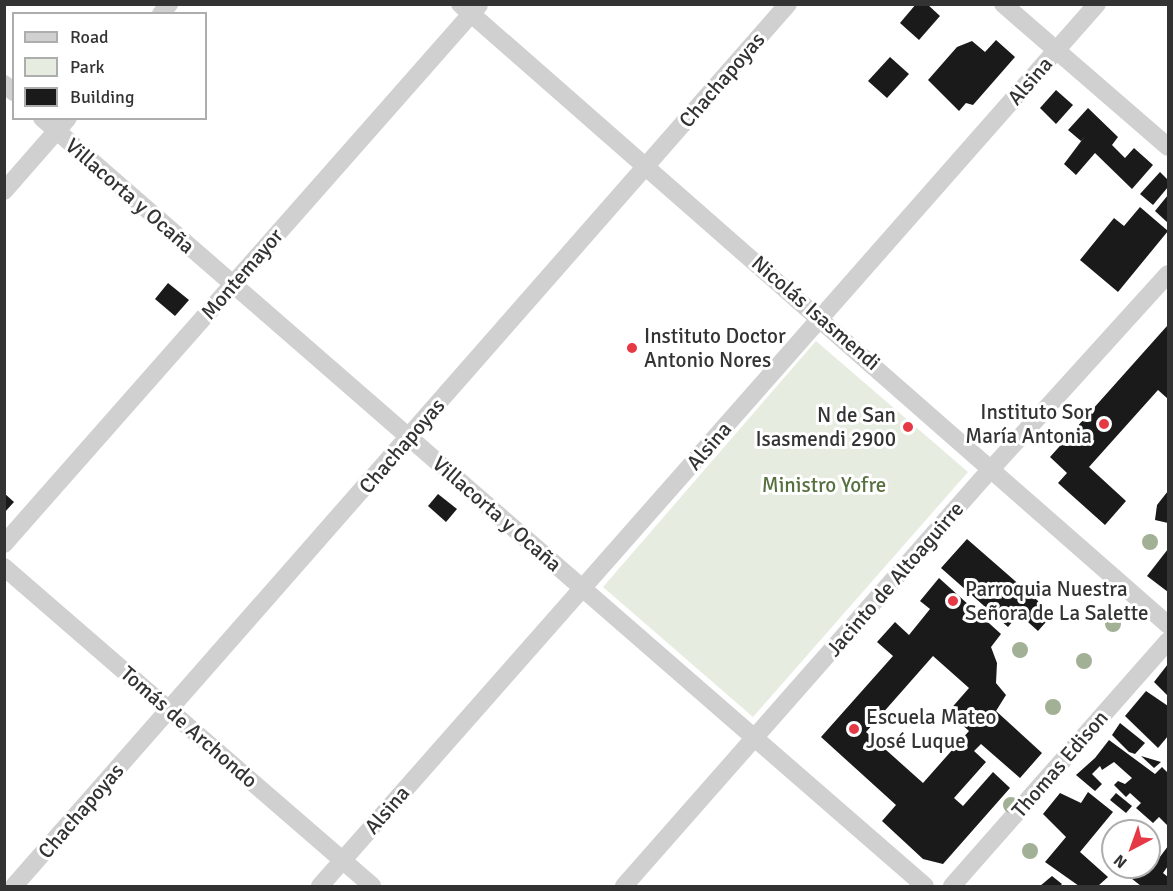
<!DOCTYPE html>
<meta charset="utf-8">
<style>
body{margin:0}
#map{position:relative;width:1173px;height:891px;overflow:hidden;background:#fff;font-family:Signika,sans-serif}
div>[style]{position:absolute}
.green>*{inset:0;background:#e6ecdf}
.building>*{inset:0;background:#1a1a1a}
.street>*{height:18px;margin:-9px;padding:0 9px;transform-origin:9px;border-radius:9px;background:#d0d0d0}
.trees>*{width:16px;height:16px;margin:-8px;border-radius:50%;background:#a2b095}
.dots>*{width:16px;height:16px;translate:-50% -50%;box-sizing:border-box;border:3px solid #fff;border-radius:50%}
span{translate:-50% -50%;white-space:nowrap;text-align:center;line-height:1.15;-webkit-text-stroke:6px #fff;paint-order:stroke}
.street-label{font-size:21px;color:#333}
.poi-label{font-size:21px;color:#333}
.left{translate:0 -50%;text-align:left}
.right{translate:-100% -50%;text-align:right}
.park-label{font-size:21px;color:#56703f}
.frame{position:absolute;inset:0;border:6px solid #333;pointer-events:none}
.legend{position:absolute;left:12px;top:12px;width:195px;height:108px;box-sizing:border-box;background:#fff;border:2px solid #adadad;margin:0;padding:8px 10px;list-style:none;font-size:18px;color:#333}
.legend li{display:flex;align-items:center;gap:12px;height:30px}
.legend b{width:30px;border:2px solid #adadad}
.north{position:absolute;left:1101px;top:819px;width:60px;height:60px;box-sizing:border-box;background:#fff;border:2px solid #adadad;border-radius:50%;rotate:221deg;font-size:16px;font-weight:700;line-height:24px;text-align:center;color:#333}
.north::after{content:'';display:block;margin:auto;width:21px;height:27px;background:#e63946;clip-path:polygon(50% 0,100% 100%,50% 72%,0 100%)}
</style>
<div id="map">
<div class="green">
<i style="clip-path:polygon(816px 341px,968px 472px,753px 717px,603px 587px)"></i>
</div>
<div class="building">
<i style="clip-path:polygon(916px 4px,927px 4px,940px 16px,919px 40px,900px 23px)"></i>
<i style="clip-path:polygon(996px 40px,1015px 57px,973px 105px,966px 103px,959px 111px,928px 80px,957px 47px,972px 41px,985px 52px)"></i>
<i style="clip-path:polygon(890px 57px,909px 74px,887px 98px,868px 81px)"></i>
<i style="clip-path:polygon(1056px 90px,1073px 105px,1056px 124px,1040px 108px)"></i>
<i style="clip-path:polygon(1088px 108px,1118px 137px,1112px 145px,1125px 158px,1134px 148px,1153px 165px,1132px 189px,1095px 153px,1076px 175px,1064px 164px,1085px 136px,1081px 141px,1068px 130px)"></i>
<i style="clip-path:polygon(1160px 172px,1168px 180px,1168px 187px,1153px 205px,1140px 194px)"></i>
<i style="clip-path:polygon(1168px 195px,1168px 223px,1155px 211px)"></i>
<i style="clip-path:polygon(1140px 207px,1168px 231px,1118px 292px,1080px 260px,1114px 218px,1124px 226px)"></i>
<i style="clip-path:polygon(168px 283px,189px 300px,175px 316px,155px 299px)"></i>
<i style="clip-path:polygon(1167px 326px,1168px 399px,1158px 390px,1089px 467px,1126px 501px,1105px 525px,1058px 483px,1067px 473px,1050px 457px)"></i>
<i style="clip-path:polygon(1168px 491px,1168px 523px,1155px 520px,1157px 505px)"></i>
<i style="clip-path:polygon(4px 493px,14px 502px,4px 513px)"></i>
<i style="clip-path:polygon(438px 494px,457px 509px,446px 522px,428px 506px)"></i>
<i style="clip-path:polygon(967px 539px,1053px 614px,1038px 631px,1019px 614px,1008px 627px,941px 568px)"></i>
<i style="clip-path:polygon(1168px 549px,1168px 592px,1147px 576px)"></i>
<i style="clip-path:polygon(evenodd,939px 578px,1001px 634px,991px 647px,997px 663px,996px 683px,1006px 695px,996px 711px,1042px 753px,1020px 778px,981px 744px,974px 751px,986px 762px,954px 798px,963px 806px,993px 772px,1010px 788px,943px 864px,923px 859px,882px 821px,896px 805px,821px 737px,893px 656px,877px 642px,895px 622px,909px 635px,930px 609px,920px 601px,939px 578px,933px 656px,969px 688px,948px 712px,969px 731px,923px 783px,866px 732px,933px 656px)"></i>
<i style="clip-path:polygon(1168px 664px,1168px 696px,1154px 682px)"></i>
<i style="clip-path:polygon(1146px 691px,1168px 706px,1168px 736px,1158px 748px,1125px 716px)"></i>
<i style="clip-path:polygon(1120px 723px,1145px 743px,1135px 754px,1129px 752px,1112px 735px)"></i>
<i style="clip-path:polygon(1109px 740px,1155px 774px,1162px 767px,1168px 773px,1168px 826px,1159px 817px,1153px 823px,1136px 808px,1141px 803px,1130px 793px,1126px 797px,1114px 785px,1118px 781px,1125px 784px,1132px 778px,1114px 762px,1102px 770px,1100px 766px,1092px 774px,1102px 784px,1095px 791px,1076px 775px,1095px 758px)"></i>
<i style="clip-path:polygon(1141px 756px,1161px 762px,1154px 768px)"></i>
<i style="clip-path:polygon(1088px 792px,1113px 812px,1080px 852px,1108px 877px,1098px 886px,1079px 886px,1045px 862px,1066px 837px,1043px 814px,1060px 793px,1081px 803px)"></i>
<i style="clip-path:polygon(1116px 793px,1132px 806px,1126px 813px,1110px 800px)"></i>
<i style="clip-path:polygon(1168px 846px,1168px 866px,1163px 873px,1168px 877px,1168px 886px,1141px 886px,1117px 867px,1149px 867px,1149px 861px,1154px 865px)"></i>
<i style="clip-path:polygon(1052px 876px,1062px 884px,1060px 886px,1040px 886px)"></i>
</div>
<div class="street">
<i style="left:460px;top:4px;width:942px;rotate:41.25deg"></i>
<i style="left:1003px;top:4px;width:218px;rotate:40.9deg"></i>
<i style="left:161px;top:14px;width:13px;rotate:-51deg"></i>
<i style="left:4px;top:84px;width:13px;rotate:39deg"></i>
<i style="left:42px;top:118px;width:1170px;rotate:41.02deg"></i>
<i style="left:4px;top:191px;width:97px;rotate:-48.8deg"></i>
<i style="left:4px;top:544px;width:718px;rotate:-48.61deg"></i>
<i style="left:4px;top:567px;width:487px;rotate:40.9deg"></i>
<i style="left:14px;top:886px;width:1173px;rotate:-48.73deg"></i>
<i style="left:320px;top:886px;width:1175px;rotate:-48.62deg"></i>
<i style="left:624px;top:886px;width:543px;rotate:-48.66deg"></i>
<i style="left:983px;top:478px;width:275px;rotate:-47.8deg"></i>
<i style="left:952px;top:886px;width:327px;rotate:-48.6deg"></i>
</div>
<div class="trees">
<i style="left:1150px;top:542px"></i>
<i style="left:1113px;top:624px"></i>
<i style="left:1020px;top:650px"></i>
<i style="left:1084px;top:661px"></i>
<i style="left:1053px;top:707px"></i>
<i style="left:1011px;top:805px"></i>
<i style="left:1030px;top:851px"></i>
</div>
<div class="dots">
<i style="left:632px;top:348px;background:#e63946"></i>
<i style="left:1104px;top:424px;background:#e63946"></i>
<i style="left:908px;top:427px;background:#e63946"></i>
<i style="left:953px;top:601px;background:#e63946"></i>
<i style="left:854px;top:729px;background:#e63946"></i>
</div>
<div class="street-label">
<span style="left:722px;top:80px;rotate:-49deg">Chachapoyas</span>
<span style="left:1030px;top:81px;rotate:-49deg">Alsina</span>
<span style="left:130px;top:196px;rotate:41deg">Villacorta y Ocaña</span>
<span style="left:242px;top:274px;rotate:-49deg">Montemayor</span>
<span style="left:816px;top:313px;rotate:41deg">Nicolás Isasmendi</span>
<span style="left:402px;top:446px;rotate:-49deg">Chachapoyas</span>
<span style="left:709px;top:446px;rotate:-49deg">Alsina</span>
<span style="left:497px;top:514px;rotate:41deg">Villacorta y Ocaña</span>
<span style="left:895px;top:579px;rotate:-49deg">Jacinto de Altoaguirre</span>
<span style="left:189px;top:727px;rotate:41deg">Tomás de Archondo</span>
<span style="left:1060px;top:764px;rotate:-49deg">Thomas Edison</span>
<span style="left:387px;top:810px;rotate:-49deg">Alsina</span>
<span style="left:81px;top:811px;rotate:-49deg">Chachapoyas</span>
</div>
<div class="poi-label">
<span class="left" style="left:644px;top:348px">Instituto Doctor<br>Antonio Nores</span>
<span class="right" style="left:1092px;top:424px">Instituto Sor<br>María Antonia</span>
<span class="right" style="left:896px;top:427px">N de San<br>Isasmendi 2900</span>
<span class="left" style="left:965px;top:601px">Parroquia Nuestra<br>Señora de La Salette</span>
<span class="left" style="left:866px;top:729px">Escuela Mateo<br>José Luque</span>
</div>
<div class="park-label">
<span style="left:824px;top:485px">Ministro Yofre</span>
</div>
<div class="frame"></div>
<ul class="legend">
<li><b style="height:8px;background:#d0d0d0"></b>Road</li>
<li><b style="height:16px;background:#e6ecdf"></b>Park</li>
<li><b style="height:16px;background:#1a1a1a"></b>Building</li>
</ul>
<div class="north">N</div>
</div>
